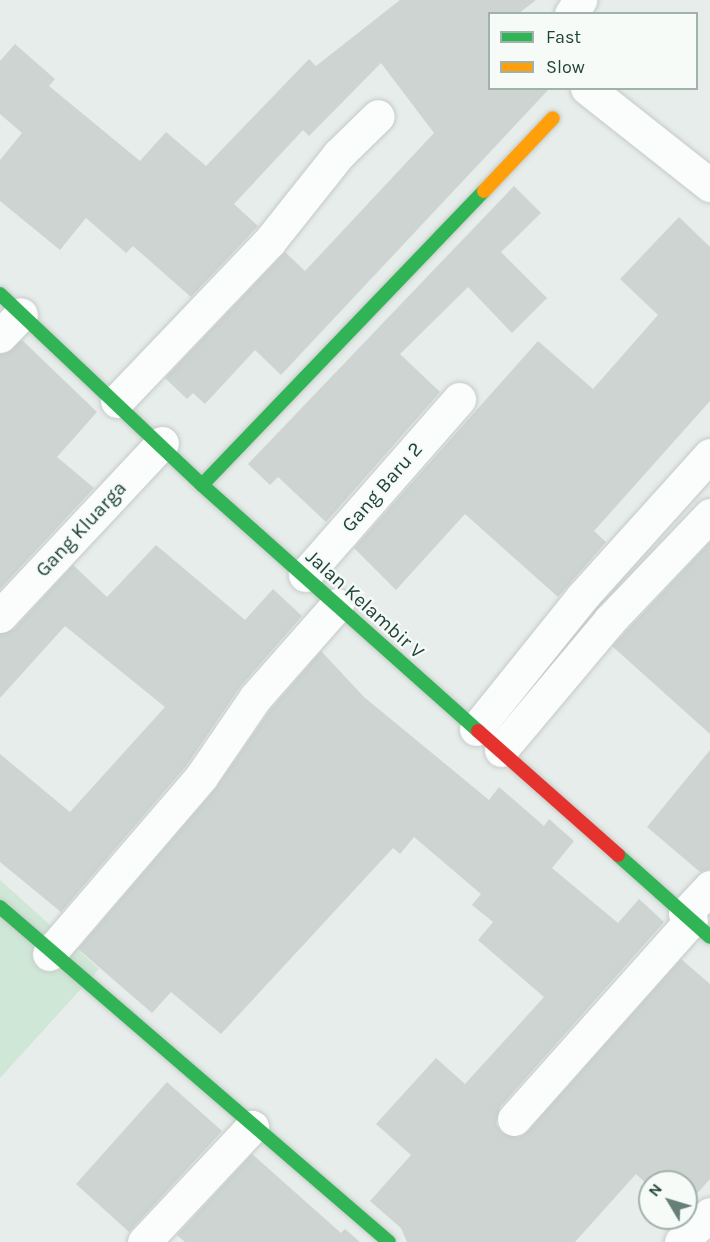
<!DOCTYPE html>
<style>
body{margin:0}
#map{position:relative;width:710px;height:1242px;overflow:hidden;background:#e7edea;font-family:Karla,sans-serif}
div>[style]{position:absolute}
.green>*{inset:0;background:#cfe7d6}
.building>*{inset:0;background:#cdd4d1}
.roads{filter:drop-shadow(0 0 2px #c4cac7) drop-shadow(0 0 2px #c4cac7)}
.street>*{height:33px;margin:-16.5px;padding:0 16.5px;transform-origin:16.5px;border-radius:16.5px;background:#fbfcfc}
.fast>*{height:14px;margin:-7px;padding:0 7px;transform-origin:7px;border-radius:7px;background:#30b455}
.slow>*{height:14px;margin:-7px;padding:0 7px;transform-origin:7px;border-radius:7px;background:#ff9f0a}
.jam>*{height:14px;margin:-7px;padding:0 7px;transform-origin:7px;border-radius:7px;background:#e5322d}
span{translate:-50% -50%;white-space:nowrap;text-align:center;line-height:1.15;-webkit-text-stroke:4.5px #f6fbf8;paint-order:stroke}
.street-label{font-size:20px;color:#21443a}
.legend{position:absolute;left:488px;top:12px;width:210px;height:78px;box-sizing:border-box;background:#f6fbf8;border:2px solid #a1b2ac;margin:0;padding:8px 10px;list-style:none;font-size:18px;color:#21443a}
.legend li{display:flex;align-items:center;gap:12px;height:30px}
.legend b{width:30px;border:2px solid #a1b2ac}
.north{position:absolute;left:638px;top:1170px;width:60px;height:60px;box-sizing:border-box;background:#f6fbf8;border:2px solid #a1b2ac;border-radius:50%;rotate:308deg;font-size:16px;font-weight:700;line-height:24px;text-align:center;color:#21443a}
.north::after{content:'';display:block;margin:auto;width:21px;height:27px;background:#667f78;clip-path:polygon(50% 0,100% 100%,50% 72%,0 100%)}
</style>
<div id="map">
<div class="green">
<i style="clip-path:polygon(0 880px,99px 969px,0 1078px)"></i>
</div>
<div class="building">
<i style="clip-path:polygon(400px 0,536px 0,518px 14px,489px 14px,489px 88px,550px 88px,281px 375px,255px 350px,205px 404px,193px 393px,187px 399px,165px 378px,285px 252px,305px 271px,434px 133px,381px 63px,309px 136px,303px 130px,234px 204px,258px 226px,191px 297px,133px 246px,126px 253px,86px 218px,60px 250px,0 201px,0 160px,22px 133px,0 114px,0 61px,15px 44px,55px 79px,49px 86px,140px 161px,166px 132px,206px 166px,309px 59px,316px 66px)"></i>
<i style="clip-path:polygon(514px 186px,541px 213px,501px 252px,547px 298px,512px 333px,468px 287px,400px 354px,440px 392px,326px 522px,278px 477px,270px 485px,248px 464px)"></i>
<i style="clip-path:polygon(679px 217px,710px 247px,710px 401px,594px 531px,606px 542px,558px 597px,465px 514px,396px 590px,354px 548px,538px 341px,593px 389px,658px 315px,620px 279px)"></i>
<i style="clip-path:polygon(22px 340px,97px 412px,57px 457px,94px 488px,0 589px,0 354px)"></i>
<i style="clip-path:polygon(710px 542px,710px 734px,612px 646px)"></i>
<i style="clip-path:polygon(156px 545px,245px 620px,273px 589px,302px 616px,240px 687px,186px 766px,61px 912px,0 862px,0 754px,70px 812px,165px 707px,65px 626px,0 698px,0 634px,14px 629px,73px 565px,107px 597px)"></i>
<i style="clip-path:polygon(321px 651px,364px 697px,489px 800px,499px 787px,544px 826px,549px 819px,574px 841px,552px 868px,618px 923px,639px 899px,664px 922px,500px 1107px,496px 1124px,502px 1133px,519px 1137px,528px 1131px,681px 959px,710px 984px,710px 1179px,686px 1206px,686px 1182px,650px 1182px,650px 1187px,636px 1174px,575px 1242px,407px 1242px,401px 1228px,370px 1201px,411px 1155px,376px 1124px,436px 1058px,465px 1084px,544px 997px,478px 940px,493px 922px,472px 905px,481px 894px,414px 837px,400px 854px,393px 848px,221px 1034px,171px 992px,152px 1013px,78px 949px,215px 789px,270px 710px)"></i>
<i style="clip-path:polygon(710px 750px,710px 869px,700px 872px,647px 827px)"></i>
<i style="clip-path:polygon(167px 1082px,222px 1131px,129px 1232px,76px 1184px)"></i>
<i style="clip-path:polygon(252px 1154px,341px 1233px,345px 1229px,360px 1242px,185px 1242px,177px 1235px)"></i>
</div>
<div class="roads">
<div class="street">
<i style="left:571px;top:14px;width:17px;rotate:-57deg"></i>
<i style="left:587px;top:88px;width:157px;rotate:38.3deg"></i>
<i style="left:0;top:336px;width:30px;rotate:-46deg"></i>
<i style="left:117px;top:401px;width:220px;rotate:-46.3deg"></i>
<i style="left:269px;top:242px;width:112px;rotate:-51.5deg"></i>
<i style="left:339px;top:154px;width:54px;rotate:-44.3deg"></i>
<i style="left:305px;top:575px;width:234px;rotate:-48.8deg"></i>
<i style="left:0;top:616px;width:237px;rotate:-46.9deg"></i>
<i style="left:476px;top:729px;width:169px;rotate:-51.2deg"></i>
<i style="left:582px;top:597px;width:191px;rotate:-48deg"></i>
<i style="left:501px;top:750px;width:170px;rotate:-50deg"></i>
<i style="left:610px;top:620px;width:145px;rotate:-46.4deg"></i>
<i style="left:685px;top:914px;width:37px;rotate:-47deg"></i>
<i style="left:49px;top:954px;width:233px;rotate:-49.3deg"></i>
<i style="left:201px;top:777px;width:96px;rotate:-55.6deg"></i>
<i style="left:255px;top:698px;width:124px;rotate:-48.6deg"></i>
<i style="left:514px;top:1119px;width:266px;rotate:-48.3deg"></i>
<i style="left:144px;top:1242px;width:158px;rotate:-46.8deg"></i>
<i style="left:681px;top:1242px;width:40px;rotate:-44deg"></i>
</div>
<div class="fast">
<i style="left:0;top:294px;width:278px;rotate:43.4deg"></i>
<i style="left:202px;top:485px;width:370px;rotate:41.7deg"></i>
<i style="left:202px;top:485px;width:407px;rotate:-46.2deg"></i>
<i style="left:618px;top:855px;width:123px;rotate:41.7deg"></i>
<i style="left:0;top:907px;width:513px;rotate:40.73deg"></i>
</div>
<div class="slow">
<i style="left:484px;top:191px;width:100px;rotate:-46.6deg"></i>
</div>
<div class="jam">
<i style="left:478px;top:731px;width:187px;rotate:41.5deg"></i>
</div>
</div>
<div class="street-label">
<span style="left:382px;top:487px;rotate:-49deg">Gang Baru 2</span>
<span style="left:81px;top:529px;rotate:-47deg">Gang Kluarga</span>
<span style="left:365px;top:604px;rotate:42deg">Jalan Kelambir V</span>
</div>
<ul class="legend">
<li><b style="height:8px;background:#30b455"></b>Fast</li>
<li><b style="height:8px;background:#ff9f0a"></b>Slow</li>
</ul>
<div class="north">N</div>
</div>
